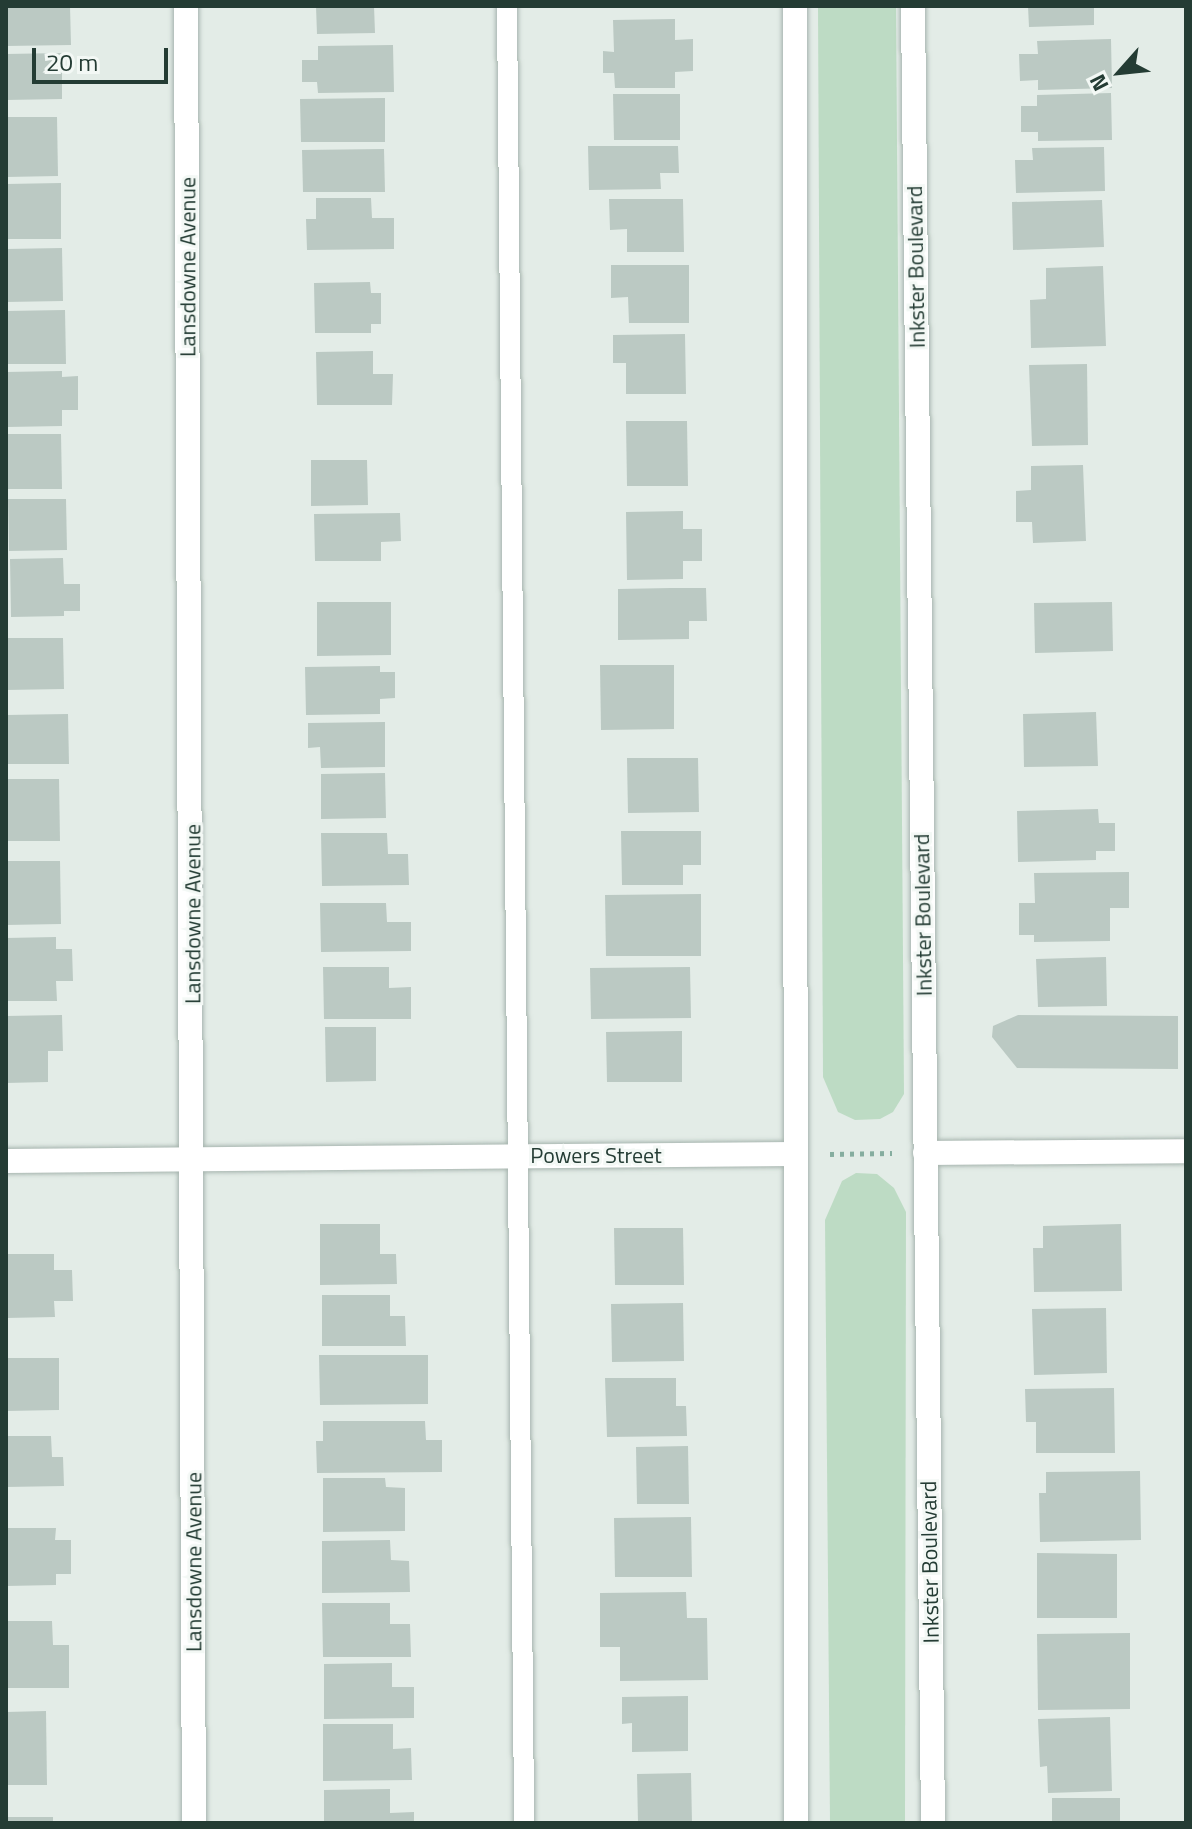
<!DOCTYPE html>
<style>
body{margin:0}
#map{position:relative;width:1192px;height:1829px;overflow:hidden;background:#e3ece7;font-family:"Titillium Web",sans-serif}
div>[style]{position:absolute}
.green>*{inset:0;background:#bddbc4}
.building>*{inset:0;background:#bbc9c3}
.path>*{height:5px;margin-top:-2.5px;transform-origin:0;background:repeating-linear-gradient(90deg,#85ad9f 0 4px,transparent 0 10px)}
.roads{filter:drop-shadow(0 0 2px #a6b4ae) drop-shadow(0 0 2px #a6b4ae)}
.service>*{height:20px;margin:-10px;padding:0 10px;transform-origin:10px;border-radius:10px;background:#fff}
.minor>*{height:24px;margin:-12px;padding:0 12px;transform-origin:12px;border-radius:12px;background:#fff}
.secondary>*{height:24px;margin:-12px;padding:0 12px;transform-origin:12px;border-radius:12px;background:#fff}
span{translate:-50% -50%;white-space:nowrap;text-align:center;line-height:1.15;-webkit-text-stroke:6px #f3f8f5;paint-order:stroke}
.street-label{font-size:22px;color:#243c34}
.frame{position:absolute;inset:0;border:8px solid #243c34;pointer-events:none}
.north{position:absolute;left:1080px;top:32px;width:80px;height:80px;-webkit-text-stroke:6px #f3f8f5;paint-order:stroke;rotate:243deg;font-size:22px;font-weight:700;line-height:32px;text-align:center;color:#243c34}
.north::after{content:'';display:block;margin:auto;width:28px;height:36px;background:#243c34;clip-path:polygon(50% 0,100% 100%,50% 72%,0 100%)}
.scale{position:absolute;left:32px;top:48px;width:136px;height:36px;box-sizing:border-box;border:4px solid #243c34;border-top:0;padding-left:10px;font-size:24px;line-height:28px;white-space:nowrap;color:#243c34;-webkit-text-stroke:6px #f3f8f5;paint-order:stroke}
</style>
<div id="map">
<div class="green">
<i style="clip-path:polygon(818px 6px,896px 6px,904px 1094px,893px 1112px,880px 1119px,855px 1120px,838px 1112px,823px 1077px)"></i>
<i style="clip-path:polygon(856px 1173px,877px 1174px,894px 1188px,906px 1212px,905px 1823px,830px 1823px,825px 1220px,842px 1181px)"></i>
</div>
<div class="building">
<i style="clip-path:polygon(6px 6px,70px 6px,71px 45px,6px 46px)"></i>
<i style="clip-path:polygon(316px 6px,374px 6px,375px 33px,317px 34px)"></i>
<i style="clip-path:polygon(1028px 6px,1094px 6px,1094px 25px,1029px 27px)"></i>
<i style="clip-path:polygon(675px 19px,675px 40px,693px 39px,693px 71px,675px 72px,675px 88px,615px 88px,614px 73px,603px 73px,603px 51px,614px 52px,613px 20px)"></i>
<i style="clip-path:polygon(1111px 39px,1112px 88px,1038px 90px,1038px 80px,1020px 81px,1019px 54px,1038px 54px,1037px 41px)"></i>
<i style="clip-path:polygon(393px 45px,394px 92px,318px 93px,317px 82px,302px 82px,302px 60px,318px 60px,318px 46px)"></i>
<i style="clip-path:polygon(62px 53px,62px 99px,6px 100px,6px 54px)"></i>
<i style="clip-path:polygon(1111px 93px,1112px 140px,1038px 141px,1038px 132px,1021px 132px,1021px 106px,1037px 106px,1037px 95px)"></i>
<i style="clip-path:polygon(613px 94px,680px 94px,680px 140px,614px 140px)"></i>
<i style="clip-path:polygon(385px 98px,385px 142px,301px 142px,300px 99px)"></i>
<i style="clip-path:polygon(6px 117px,57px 117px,58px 176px,6px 177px)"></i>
<i style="clip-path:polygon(588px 146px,678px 146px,679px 173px,660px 173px,661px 189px,589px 190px)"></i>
<i style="clip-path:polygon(1104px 147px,1105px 191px,1016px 193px,1015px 160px,1033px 160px,1032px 148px)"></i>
<i style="clip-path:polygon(384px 149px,385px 192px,303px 192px,302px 150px)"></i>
<i style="clip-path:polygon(61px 183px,61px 239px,6px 239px,6px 184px)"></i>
<i style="clip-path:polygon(316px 198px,371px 198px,372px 218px,394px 218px,394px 249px,307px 250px,306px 219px,316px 219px)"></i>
<i style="clip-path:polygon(609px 199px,683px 199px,684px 252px,627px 252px,627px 229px,610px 230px)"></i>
<i style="clip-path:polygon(1102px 200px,1104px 247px,1013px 250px,1012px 202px)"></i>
<i style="clip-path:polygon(62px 248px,63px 301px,6px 302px,6px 249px)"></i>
<i style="clip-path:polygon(611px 265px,689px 265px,689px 323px,629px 323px,628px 297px,611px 298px)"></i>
<i style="clip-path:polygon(1103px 266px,1106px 346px,1031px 348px,1030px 300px,1046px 299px,1046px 268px)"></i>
<i style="clip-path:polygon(370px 282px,371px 293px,381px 293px,381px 324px,371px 324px,371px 333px,315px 333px,314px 283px)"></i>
<i style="clip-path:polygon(65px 310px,66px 364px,6px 364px,6px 311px)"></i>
<i style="clip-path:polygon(685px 334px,686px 394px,626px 394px,626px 363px,613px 363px,613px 335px)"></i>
<i style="clip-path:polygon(373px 351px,373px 374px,393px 374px,392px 405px,317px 405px,316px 352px)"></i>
<i style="clip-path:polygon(1087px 364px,1088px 445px,1032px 446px,1029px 365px)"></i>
<i style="clip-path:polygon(62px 371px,62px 377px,78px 376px,78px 410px,62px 410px,62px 426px,7px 427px,6px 372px)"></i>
<i style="clip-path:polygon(626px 421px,687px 421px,688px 486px,627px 486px)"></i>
<i style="clip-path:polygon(7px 434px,61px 434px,62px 489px,8px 489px)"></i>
<i style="clip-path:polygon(311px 460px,367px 460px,368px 505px,311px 506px)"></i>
<i style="clip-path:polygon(1083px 465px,1086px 541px,1033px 543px,1032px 522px,1016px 522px,1016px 491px,1031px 490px,1031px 466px)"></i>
<i style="clip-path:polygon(8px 499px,66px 499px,67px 550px,9px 551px)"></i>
<i style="clip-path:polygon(683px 511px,683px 529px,702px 529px,702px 561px,683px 561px,683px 579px,627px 580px,626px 512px)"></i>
<i style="clip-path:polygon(400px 513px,401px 541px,381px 542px,381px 561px,315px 561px,314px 514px)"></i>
<i style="clip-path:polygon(63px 558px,64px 584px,80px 584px,80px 611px,64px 611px,64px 616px,11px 617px,10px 559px)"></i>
<i style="clip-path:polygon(671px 588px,706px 588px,707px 621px,689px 621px,689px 639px,618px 640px,618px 589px)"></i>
<i style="clip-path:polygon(317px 602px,391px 602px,391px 655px,317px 656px)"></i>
<i style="clip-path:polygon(1112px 602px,1113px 651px,1035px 653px,1034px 603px)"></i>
<i style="clip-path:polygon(6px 638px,63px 638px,64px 689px,6px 690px)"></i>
<i style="clip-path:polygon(600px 665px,674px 665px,674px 729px,601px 730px)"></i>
<i style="clip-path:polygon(380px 666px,380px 672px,395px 672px,395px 698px,380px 699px,380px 714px,306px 715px,305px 667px)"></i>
<i style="clip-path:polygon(1096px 712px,1098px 766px,1024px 767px,1023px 714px)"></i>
<i style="clip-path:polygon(68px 714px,69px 764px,6px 764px,6px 715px)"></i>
<i style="clip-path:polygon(385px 722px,385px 767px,321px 768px,320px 747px,308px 748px,308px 723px)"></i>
<i style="clip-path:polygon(627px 758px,698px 758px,699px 812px,628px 813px)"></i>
<i style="clip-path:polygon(385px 773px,386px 818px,321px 819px,321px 774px)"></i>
<i style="clip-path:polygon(6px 779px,59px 779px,60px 841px,6px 841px)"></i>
<i style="clip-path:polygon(1098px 809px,1099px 823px,1115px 823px,1115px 851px,1096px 851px,1096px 860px,1018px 862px,1017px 811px)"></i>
<i style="clip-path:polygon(621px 831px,701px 831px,701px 865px,683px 865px,683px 885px,622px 885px)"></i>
<i style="clip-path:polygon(321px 833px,387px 833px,388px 854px,408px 854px,409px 885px,322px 886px)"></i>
<i style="clip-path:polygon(6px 861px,60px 861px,61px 924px,6px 925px)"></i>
<i style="clip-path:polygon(1129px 872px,1129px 908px,1110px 908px,1110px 941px,1034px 942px,1034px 935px,1019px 935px,1019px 903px,1035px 903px,1034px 873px)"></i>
<i style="clip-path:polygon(701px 894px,701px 956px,606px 956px,605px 895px)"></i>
<i style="clip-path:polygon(320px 903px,386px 903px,387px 922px,411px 922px,411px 951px,321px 952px)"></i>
<i style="clip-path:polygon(56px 937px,56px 949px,72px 949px,73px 981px,56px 981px,57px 1001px,6px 1001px,6px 938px)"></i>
<i style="clip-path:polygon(1106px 957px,1107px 1006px,1038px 1007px,1036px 959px)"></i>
<i style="clip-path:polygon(323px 967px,389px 967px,389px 988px,411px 987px,411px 1019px,324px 1019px)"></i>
<i style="clip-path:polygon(690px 967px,691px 1018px,591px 1019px,590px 968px)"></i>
<i style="clip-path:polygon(62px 1015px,63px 1051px,48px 1051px,48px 1082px,6px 1083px,6px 1016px)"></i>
<i style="clip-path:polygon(1018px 1015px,1178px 1016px,1178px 1069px,1017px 1068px,992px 1037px,993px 1026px)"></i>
<i style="clip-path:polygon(325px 1027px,376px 1027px,376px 1081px,326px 1082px)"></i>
<i style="clip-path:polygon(682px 1031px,682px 1082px,607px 1082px,606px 1032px)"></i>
<i style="clip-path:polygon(320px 1224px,380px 1224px,380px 1254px,396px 1254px,397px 1284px,320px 1285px)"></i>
<i style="clip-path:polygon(1121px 1224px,1122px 1291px,1034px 1292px,1033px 1248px,1043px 1248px,1043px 1226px)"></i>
<i style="clip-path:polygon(614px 1228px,683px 1228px,684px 1285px,615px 1285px)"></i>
<i style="clip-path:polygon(6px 1254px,54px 1254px,54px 1270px,72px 1270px,73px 1301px,54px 1301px,55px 1317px,6px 1318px)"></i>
<i style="clip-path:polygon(322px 1295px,390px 1295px,390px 1316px,405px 1316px,406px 1346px,322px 1346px)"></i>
<i style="clip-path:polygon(683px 1303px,684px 1361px,612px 1362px,611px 1304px)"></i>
<i style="clip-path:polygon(1106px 1308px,1107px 1373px,1034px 1375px,1032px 1309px)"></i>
<i style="clip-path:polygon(319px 1355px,428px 1355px,428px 1404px,320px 1405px)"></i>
<i style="clip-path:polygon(6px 1358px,59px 1358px,59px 1410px,6px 1411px)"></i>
<i style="clip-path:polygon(605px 1378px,676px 1378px,676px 1406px,686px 1406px,687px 1436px,607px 1437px)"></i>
<i style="clip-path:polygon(1114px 1388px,1115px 1453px,1036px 1453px,1036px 1422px,1026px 1422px,1025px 1389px)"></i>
<i style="clip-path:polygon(323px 1421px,425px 1421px,426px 1440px,442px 1440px,442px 1472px,317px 1473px,316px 1441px,323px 1441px)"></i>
<i style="clip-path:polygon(6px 1436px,51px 1436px,52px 1457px,63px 1457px,64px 1486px,6px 1487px)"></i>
<i style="clip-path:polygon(688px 1446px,689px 1504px,637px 1504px,636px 1447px)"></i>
<i style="clip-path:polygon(1140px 1471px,1141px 1540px,1040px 1542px,1039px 1493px,1046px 1493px,1046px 1472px)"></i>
<i style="clip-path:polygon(323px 1478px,385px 1478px,386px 1487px,405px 1488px,405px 1531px,323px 1532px)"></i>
<i style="clip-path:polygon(691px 1517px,692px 1577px,615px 1577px,614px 1518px)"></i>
<i style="clip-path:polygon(6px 1528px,56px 1528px,55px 1540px,71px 1540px,71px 1574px,56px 1574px,56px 1585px,6px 1586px)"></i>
<i style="clip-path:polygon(390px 1540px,391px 1560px,409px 1561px,410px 1592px,322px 1593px,322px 1541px)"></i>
<i style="clip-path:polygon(1037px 1553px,1117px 1554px,1117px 1618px,1037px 1618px)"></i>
<i style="clip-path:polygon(686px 1592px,687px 1618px,707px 1618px,708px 1680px,620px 1681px,620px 1647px,600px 1647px,600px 1593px)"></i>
<i style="clip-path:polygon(322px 1603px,390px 1603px,390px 1624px,410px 1624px,411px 1657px,323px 1657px)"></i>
<i style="clip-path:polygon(6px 1621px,52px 1621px,53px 1645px,69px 1645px,69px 1688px,6px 1688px)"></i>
<i style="clip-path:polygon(1130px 1633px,1130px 1709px,1038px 1710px,1037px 1634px)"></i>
<i style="clip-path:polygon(392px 1663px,392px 1687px,414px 1687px,414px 1718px,324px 1719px,324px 1664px)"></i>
<i style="clip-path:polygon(688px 1696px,688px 1751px,632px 1752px,632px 1723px,622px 1724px,622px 1697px)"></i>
<i style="clip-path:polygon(46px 1711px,47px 1785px,6px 1785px,6px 1712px)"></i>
<i style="clip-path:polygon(1110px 1717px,1112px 1791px,1048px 1793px,1047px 1766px,1040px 1767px,1038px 1719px)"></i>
<i style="clip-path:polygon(323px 1724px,393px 1724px,393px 1749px,411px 1748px,412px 1780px,323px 1781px)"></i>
<i style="clip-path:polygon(691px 1773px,692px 1823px,638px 1823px,637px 1774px)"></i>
<i style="clip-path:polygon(390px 1789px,390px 1813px,414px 1812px,414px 1823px,324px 1823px,324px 1790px)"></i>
<i style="clip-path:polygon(1052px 1798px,1120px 1798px,1120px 1823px,1052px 1823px)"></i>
<i style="clip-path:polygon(6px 1817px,53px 1817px,53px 1823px,6px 1823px)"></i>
</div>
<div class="path">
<i style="left:830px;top:1154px;width:62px;rotate:-0.9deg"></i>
</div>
<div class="roads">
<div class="service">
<i style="left:507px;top:6px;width:1817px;rotate:89.46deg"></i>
</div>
<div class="minor">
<i style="left:186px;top:6px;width:1817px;rotate:89.75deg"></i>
<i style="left:925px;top:1153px;width:261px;rotate:-0.4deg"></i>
<i style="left:6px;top:1161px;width:788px;rotate:-0.51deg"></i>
</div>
<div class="secondary">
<i style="left:795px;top:6px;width:1817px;rotate:89.97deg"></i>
<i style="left:913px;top:6px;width:1817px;rotate:89.37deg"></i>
</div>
</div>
<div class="street-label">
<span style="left:188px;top:267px;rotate:-90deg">Lansdowne Avenue</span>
<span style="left:916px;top:267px;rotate:-91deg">Inkster Boulevard</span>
<span style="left:193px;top:914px;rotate:-90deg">Lansdowne Avenue</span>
<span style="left:923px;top:915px;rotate:-91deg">Inkster Boulevard</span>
<span style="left:596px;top:1156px">Powers Street</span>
<span style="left:194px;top:1562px;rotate:-90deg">Lansdowne Avenue</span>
<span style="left:930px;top:1562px;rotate:-91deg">Inkster Boulevard</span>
</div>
<div class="frame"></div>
<div class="north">N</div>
<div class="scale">20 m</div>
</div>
